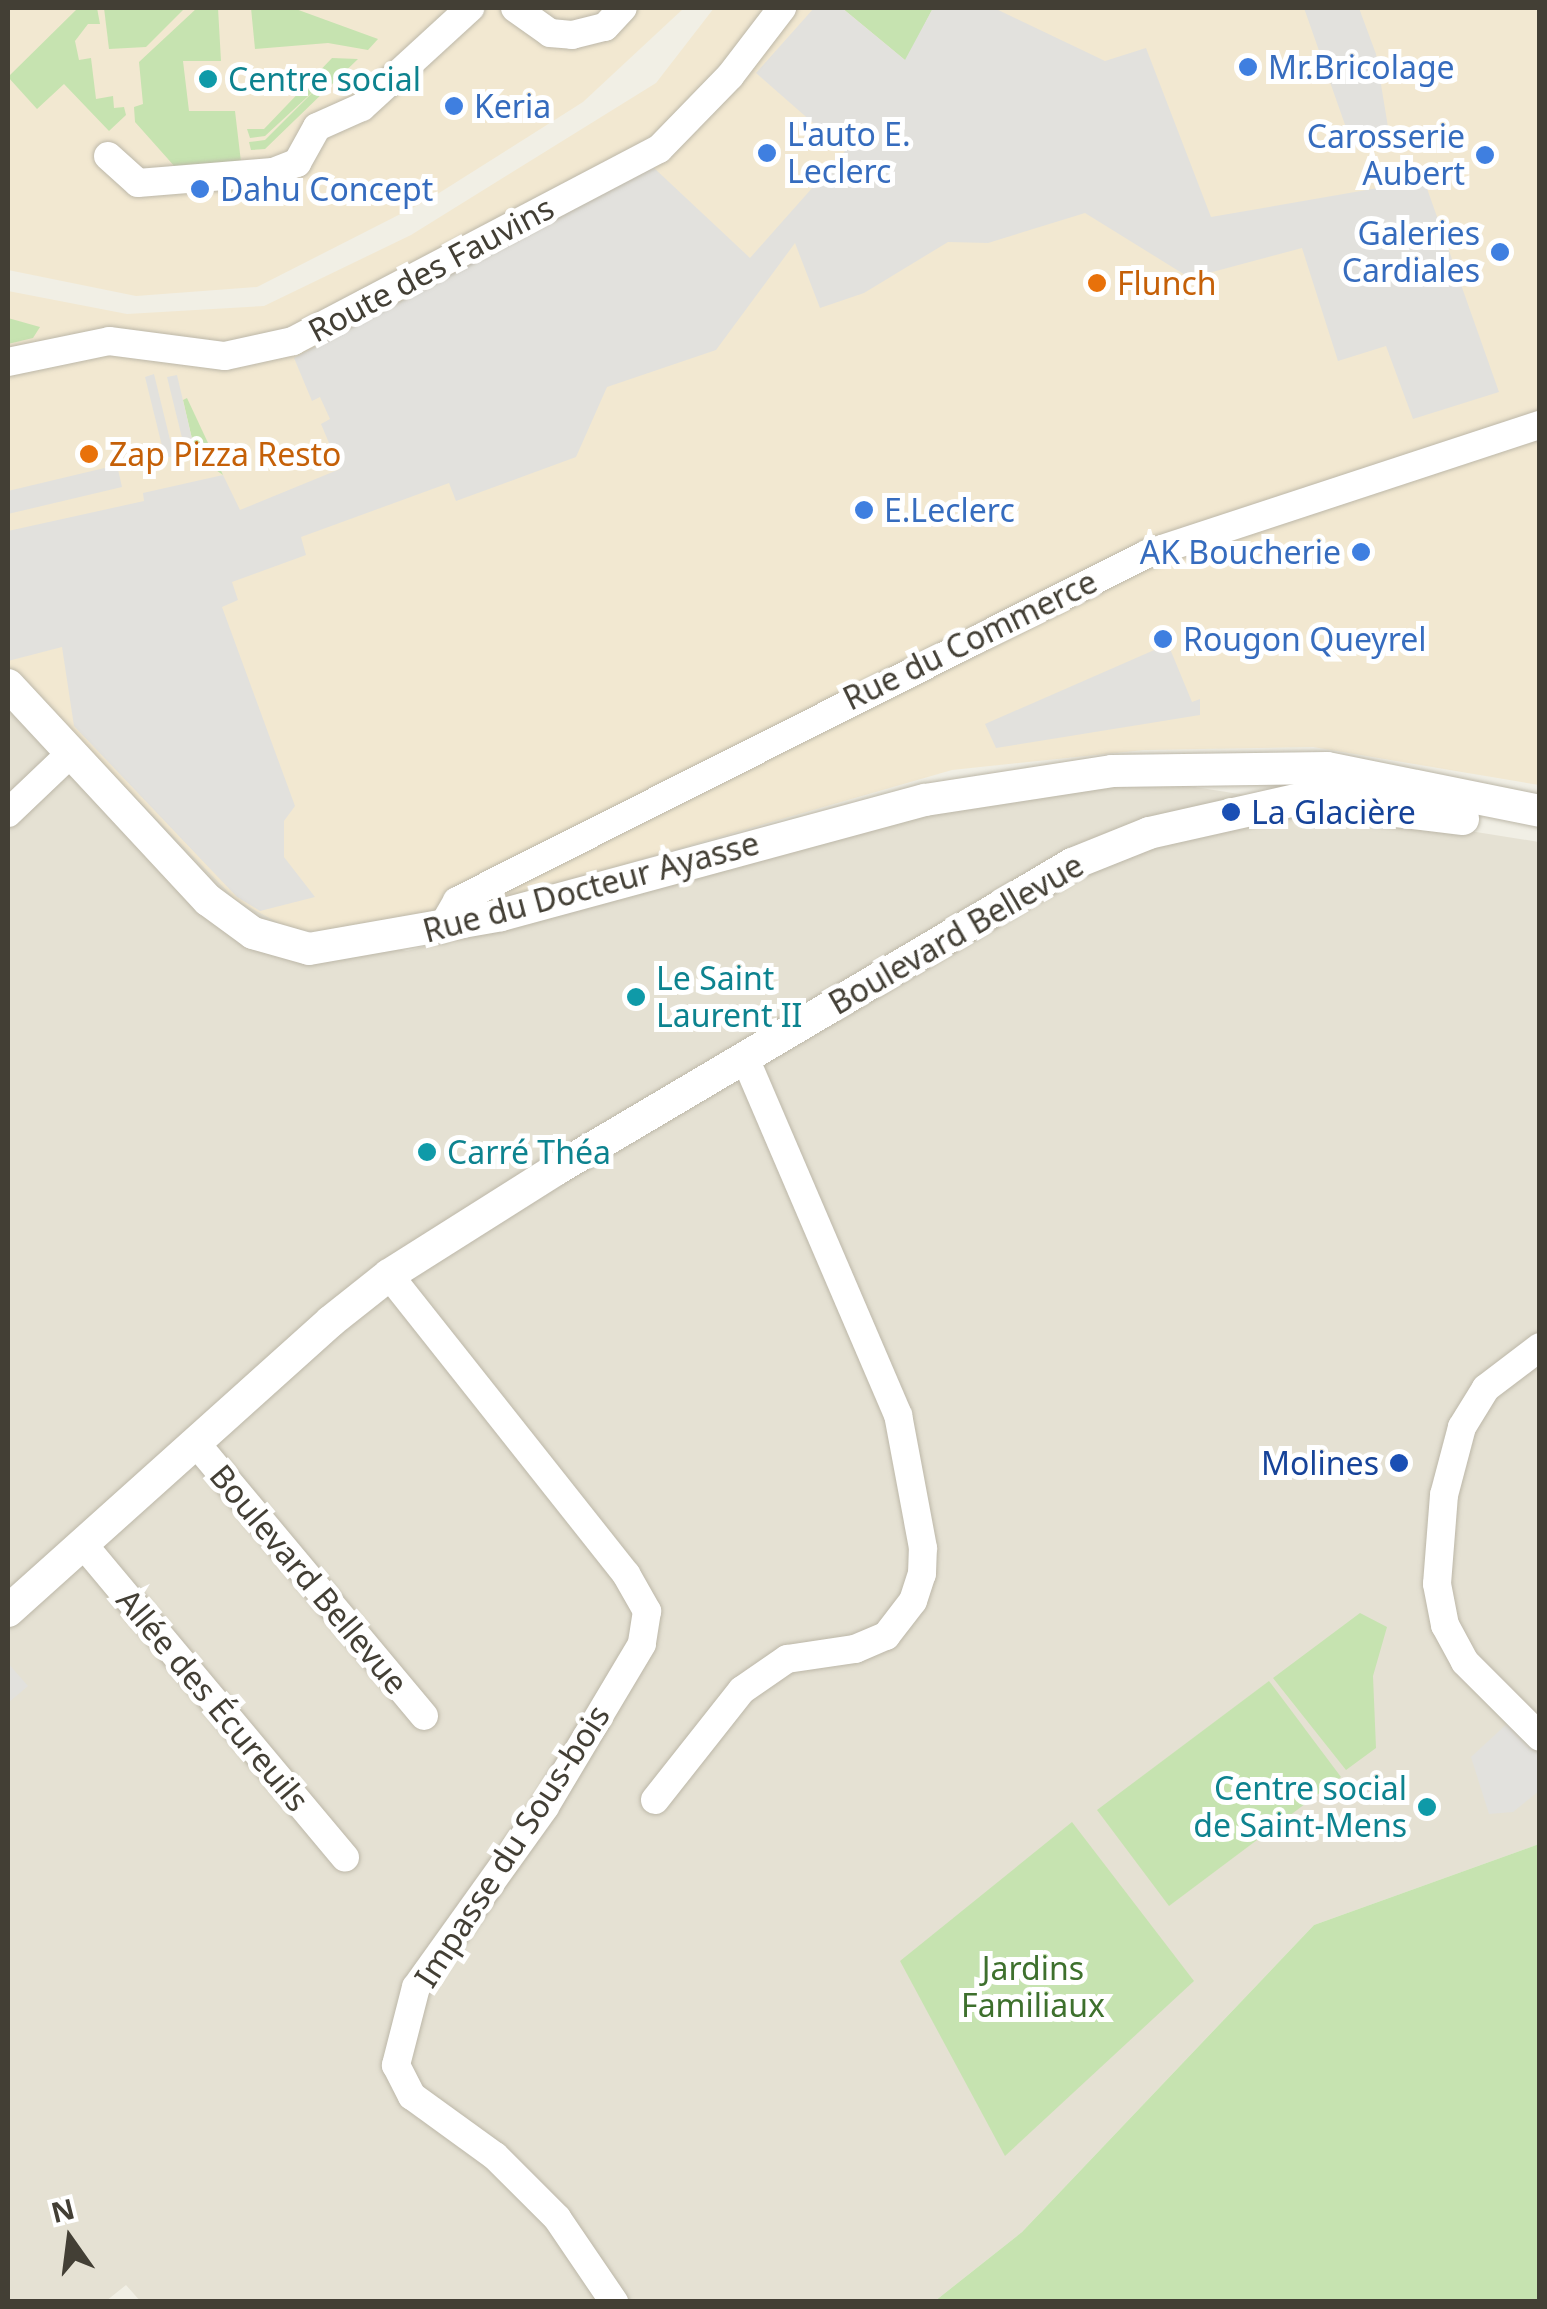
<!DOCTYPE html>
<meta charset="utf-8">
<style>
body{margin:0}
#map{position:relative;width:1547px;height:2309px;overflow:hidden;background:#f1efe5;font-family:"Noto Sans",sans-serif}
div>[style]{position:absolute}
.residential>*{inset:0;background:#e5e1d3}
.commercial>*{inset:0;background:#f2e8d1}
.green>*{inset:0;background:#c6e3b0}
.parking>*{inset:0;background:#e2e1dd}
.roads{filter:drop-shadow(0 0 2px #bcb7a8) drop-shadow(0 0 2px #bcb7a8)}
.minor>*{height:28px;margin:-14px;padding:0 14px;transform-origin:14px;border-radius:14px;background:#fff}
.tertiary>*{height:32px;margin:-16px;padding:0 16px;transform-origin:16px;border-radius:16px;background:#fff}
.dots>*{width:28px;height:28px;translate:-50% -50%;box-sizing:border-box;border:5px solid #fff;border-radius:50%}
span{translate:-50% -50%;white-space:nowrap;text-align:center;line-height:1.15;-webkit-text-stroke:10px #fff;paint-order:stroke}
.shop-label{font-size:32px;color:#366cbe}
.left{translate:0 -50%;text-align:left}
.right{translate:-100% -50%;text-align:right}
.culture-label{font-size:32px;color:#0d838f}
.street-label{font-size:32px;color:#433f35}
.food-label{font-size:32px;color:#c56008}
.transit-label{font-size:32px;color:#164399}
.park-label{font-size:32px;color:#3e702d}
.frame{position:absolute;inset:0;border:10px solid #433f35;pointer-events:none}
.north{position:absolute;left:20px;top:2189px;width:100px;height:100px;-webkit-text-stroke:8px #fff;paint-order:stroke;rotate:346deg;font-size:28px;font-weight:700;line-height:40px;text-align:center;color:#433f35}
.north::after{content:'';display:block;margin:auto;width:35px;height:45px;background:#433f35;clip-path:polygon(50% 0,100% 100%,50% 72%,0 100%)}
</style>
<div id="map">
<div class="residential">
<i style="clip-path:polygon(8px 658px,290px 929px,407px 951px,953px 806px,1126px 782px,1176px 784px,1539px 842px,1539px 1844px,1314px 1925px,1022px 2232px,935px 2301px,141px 2302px,126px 2285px,106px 2301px,8px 2301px)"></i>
</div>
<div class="commercial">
<i style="clip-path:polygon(8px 8px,684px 8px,583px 102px,428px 200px,257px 287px,136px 296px,8px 270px)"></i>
<i style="clip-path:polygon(714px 8px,1539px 8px,1539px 785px,1313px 747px,1144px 750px,952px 770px,533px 891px,329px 933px,290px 929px,236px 900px,8px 667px,8px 291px,127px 314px,264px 306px,411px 235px,656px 83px)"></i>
</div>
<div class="green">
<i style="clip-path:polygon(78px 8px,97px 8px,100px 24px,88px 24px,75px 41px,79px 60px,91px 58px,96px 99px,113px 96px,114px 108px,124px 107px,126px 115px,109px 131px,64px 84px,37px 109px,8px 77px)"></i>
<i style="clip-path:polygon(104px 8px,185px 8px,146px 47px,109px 49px)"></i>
<i style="clip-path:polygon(197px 8px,218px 8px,221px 61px,183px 61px,189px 111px,235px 111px,241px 162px,176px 168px,135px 122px,134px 107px,143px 104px,139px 62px)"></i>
<i style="clip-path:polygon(251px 8px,293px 8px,378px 39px,368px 50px,328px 43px,255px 49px)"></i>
<i style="clip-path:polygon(842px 8px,933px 8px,906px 61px)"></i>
<i style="clip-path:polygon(332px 58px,358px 59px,265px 149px,251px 150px,249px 142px,265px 140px,319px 86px,265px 136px,250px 138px,247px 129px,264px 129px)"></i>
<i style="clip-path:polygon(8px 318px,40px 327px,33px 338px,8px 344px)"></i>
<i style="clip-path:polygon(187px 398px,223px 475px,196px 456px,183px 400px)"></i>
<i style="clip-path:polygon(1360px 1613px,1387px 1627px,1373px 1676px,1376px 1748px,1346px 1770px,1273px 1678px)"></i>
<i style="clip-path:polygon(1269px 1681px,1341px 1777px,1169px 1906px,1097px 1810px)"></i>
<i style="clip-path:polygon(1072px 1822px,1194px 1981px,1005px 2156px,900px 1961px)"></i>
<i style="clip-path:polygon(1539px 1844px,1539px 2301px,935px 2301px,1022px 2232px,1314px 1925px)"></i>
</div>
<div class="parking">
<i style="clip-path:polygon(814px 8px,842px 8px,905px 60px,933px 8px,994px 8px,1105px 61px,1146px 48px,1211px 217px,1424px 180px,1499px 392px,1413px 419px,1386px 346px,1338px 361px,1302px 248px,1190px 278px,1085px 213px,988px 243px,948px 242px,864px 293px,820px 308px,795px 243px,716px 350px,607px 387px,576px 457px,456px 501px,449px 483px,301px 537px,306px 555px,232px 582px,238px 600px,222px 607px,295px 806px,284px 821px,284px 857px,315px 897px,260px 911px,237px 897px,74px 726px,62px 647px,8px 661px,8px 531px,144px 501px,143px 493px,223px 475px,240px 510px,340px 469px,321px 424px,330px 419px,320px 397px,312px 401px,294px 358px,653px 167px,750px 258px,845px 151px,756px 73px)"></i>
<i style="clip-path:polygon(1304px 8px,1359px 8px,1376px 54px,1388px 127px,1350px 139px)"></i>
<i style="clip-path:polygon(154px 374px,174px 456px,165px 458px,145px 377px)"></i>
<i style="clip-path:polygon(177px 375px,196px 456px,187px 458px,167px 377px)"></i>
<i style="clip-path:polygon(117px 465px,122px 487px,8px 514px,8px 491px)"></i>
<i style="clip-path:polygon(1168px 644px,1192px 702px,1200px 699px,1200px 715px,996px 748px,985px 724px)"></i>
<i style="clip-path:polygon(8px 1663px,28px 1686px,8px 1703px)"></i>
<i style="clip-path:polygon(1510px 1721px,1539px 1742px,1539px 1791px,1513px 1812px,1489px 1814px,1471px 1757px)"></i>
</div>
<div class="roads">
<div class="minor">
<i style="left:515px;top:8px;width:43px;rotate:35.5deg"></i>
<i style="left:550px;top:33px;width:22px;rotate:5deg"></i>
<i style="left:572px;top:35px;width:34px;rotate:-14deg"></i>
<i style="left:605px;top:27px;width:26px;rotate:-47deg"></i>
<i style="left:108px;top:156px;width:40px;rotate:42deg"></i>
<i style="left:138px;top:183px;width:135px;rotate:-4.7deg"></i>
<i style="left:273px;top:172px;width:26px;rotate:-21deg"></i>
<i style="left:297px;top:163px;width:41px;rotate:-60.9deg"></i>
<i style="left:317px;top:127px;width:49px;rotate:-24deg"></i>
<i style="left:362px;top:107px;width:147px;rotate:-42.5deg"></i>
<i style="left:8px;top:362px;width:103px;rotate:-11.7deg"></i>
<i style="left:109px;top:341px;width:117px;rotate:7.4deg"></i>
<i style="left:225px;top:356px;width:70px;rotate:-12.4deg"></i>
<i style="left:293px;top:341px;width:413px;rotate:-27.7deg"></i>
<i style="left:659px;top:149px;width:102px;rotate:-45.8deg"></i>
<i style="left:730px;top:76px;width:86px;rotate:-52.6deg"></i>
<i style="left:8px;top:813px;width:87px;rotate:-43.6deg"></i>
<i style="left:441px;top:929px;width:32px;rotate:-60deg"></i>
<i style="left:457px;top:901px;width:772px;rotate:-26.7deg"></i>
<i style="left:1147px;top:554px;width:414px;rotate:-18.2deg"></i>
<i style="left:389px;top:1275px;width:382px;rotate:51.6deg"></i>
<i style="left:626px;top:1574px;width:43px;rotate:60.4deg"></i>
<i style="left:647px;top:1611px;width:33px;rotate:99deg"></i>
<i style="left:642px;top:1644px;width:190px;rotate:120.8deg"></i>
<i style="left:545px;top:1807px;width:221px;rotate:125.6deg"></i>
<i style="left:416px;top:1987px;width:81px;rotate:104.4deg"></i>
<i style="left:396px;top:2065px;width:35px;rotate:63deg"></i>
<i style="left:412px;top:2096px;width:102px;rotate:35.9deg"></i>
<i style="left:495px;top:2156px;width:88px;rotate:45deg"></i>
<i style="left:557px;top:2218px;width:102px;rotate:55.8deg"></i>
<i style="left:1540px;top:1347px;width:68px;rotate:142.8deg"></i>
<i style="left:1486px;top:1388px;width:46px;rotate:121.6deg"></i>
<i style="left:1462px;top:1427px;width:70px;rotate:104.8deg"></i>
<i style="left:1444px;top:1495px;width:89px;rotate:94.5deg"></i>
<i style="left:1437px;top:1584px;width:42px;rotate:79deg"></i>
<i style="left:1445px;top:1625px;width:42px;rotate:61.6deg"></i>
<i style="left:1465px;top:1662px;width:106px;rotate:45deg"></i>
<i style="left:195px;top:1442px;width:357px;rotate:50.1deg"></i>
<i style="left:82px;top:1543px;width:410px;rotate:50.1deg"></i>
<i style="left:655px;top:1800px;width:140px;rotate:-51.7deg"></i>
<i style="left:742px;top:1690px;width:55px;rotate:-34.6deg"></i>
<i style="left:787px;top:1659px;width:69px;rotate:-8.4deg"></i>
<i style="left:855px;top:1649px;width:34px;rotate:-23deg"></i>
<i style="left:886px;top:1636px;width:44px;rotate:-52.4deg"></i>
<i style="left:913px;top:1601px;width:28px;rotate:-72deg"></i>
<i style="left:922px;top:1574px;width:26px;rotate:-88deg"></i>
<i style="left:923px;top:1548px;width:135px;rotate:-100.6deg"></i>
<i style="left:898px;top:1415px;width:388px;rotate:-113.2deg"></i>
</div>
<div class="tertiary">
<i style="left:8px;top:685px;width:294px;rotate:47.1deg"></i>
<i style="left:208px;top:900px;width:56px;rotate:36.3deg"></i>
<i style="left:253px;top:933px;width:58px;rotate:15.9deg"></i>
<i style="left:309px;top:949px;width:195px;rotate:-10deg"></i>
<i style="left:501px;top:915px;width:439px;rotate:-15.2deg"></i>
<i style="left:925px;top:800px;width:189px;rotate:-8.8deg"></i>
<i style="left:1112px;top:771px;width:215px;rotate:-0.8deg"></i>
<i style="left:1327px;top:768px;width:217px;rotate:11.4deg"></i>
<i style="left:1318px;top:802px;width:146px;rotate:6.7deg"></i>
<i style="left:8px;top:1611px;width:434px;rotate:-41.9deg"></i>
<i style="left:331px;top:1321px;width:74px;rotate:-38.4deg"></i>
<i style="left:389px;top:1275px;width:196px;rotate:-32.3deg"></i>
<i style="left:555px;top:1170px;width:601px;rotate:-30.62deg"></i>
<i style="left:1072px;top:864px;width:83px;rotate:-21.9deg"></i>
<i style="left:1149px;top:833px;width:227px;rotate:-12.7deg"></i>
</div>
</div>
<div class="dots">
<i style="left:1248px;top:67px;background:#3f7fe0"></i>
<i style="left:208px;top:79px;background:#0f9aa8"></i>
<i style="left:454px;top:106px;background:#3f7fe0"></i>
<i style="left:767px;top:153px;background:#3f7fe0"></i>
<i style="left:1485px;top:155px;background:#3f7fe0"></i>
<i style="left:200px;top:189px;background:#3f7fe0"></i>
<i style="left:1500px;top:252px;background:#3f7fe0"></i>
<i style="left:1097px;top:283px;background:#e8710a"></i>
<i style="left:89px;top:454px;background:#e8710a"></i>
<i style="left:864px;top:510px;background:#3f7fe0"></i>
<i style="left:1361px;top:552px;background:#3f7fe0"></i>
<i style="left:1163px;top:639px;background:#3f7fe0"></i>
<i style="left:1231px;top:812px;background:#1a4fb4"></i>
<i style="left:636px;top:997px;background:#0f9aa8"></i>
<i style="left:427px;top:1152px;background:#0f9aa8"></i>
<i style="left:1399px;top:1463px;background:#1a4fb4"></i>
<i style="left:1427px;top:1807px;background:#0f9aa8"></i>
</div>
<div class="shop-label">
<span class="left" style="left:1268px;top:67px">Mr.Bricolage</span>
<span class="left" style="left:474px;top:106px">Keria</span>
<span class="left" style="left:787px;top:153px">L'auto E.<br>Leclerc</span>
<span class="right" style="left:1465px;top:155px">Carosserie<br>Aubert</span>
<span class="left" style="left:220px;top:189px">Dahu Concept</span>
<span class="right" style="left:1480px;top:252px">Galeries<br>Cardiales</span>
<span class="left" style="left:884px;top:510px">E.Leclerc</span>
<span class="right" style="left:1341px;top:552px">AK Boucherie</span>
<span class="left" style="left:1183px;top:639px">Rougon Queyrel</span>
</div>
<div class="culture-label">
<span class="left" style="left:228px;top:79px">Centre social</span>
<span class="left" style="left:656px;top:997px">Le Saint<br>Laurent II</span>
<span class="left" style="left:447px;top:1152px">Carré Théa</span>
<span class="right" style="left:1407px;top:1807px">Centre social<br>de Saint-Mens</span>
</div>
<div class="street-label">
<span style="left:431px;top:269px;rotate:-28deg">Route des Fauvins</span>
<span style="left:970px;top:640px;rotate:-26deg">Rue du Commerce</span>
<span style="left:591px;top:887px;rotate:-15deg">Rue du Docteur Ayasse</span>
<span style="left:956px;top:934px;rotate:-30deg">Boulevard Bellevue</span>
<span style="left:309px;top:1579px;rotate:50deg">Boulevard Bellevue</span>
<span style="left:213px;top:1700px;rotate:50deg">Allée des Écureuils</span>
<span style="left:512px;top:1846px;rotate:-57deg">Impasse du Sous-bois</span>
</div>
<div class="food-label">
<span class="left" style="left:1117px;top:283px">Flunch</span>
<span class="left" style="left:109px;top:454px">Zap Pizza Resto</span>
</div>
<div class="transit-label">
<span class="left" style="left:1251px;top:812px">La Glacière</span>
<span class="right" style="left:1379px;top:1463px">Molines</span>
</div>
<div class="park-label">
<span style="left:1033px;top:1987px">Jardins<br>Familiaux</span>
</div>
<div class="frame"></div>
<div class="north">N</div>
</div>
